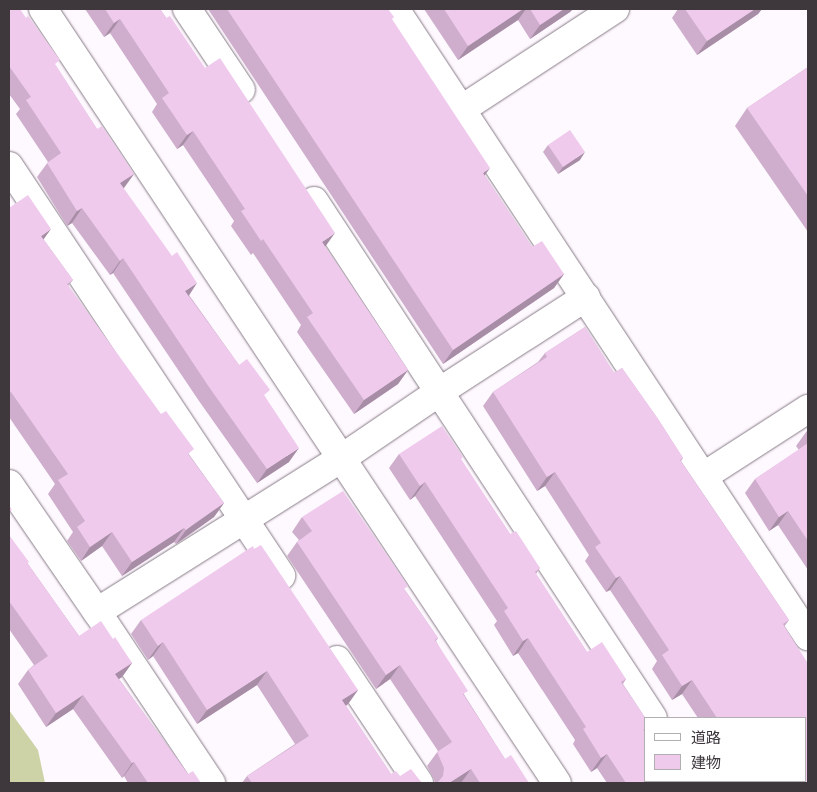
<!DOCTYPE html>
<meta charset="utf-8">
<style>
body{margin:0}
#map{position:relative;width:817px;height:792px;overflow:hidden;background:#fef9fe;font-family:"Fira Sans Condensed","Noto Sans JP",sans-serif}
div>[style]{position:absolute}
.green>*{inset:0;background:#cdd3a7}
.roads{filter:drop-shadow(0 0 1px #867a86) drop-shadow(0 0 1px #867a86)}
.minor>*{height:28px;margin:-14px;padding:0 14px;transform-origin:14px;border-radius:14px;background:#fff}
.tertiary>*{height:28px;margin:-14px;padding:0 14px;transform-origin:14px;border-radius:14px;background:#fff}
.wall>*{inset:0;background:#ceaecc}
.shaded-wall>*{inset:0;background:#a78da6}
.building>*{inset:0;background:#efcaed}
span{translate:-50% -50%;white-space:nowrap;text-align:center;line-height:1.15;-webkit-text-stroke:4px #fff;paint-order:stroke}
.frame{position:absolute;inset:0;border:10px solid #3e383d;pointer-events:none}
.legend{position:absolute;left:644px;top:717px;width:162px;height:65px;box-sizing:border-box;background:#fff;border:1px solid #b2afb1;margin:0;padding:6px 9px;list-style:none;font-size:15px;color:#3e383d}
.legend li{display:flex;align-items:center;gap:10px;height:25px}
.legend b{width:25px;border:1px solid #b2afb1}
</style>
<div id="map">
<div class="green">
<i style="clip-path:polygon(9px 710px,38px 750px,45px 783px,9px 783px)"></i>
</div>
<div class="roads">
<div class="minor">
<i style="left:187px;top:9px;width:97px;rotate:56.3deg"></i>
<i style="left:395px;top:9px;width:751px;rotate:56.63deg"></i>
<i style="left:462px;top:109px;width:183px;rotate:-33.2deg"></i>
<i style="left:9px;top:166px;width:492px;rotate:56.4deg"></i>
<i style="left:314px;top:201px;width:618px;rotate:56.75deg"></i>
<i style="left:704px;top:476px;width:124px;rotate:-32.8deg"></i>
<i style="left:9px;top:484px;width:155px;rotate:55.5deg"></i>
<i style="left:97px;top:612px;width:206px;rotate:56.3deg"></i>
<i style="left:97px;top:612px;width:289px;rotate:-32.2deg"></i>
<i style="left:342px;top:458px;width:117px;rotate:-34.2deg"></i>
<i style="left:439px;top:392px;width:175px;rotate:-32.9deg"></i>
<i style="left:337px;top:660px;width:148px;rotate:56.3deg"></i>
<i style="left:694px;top:781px;width:3px;rotate:45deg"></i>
</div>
<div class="tertiary">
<i style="left:43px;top:9px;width:929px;rotate:56.41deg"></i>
</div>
</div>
<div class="wall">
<i style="clip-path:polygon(9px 9px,56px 66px,97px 129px,134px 174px,123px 188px,189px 295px,239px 365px,265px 397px,289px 462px,257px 483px,199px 401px,113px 273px,110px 275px,72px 223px,67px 226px,37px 177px,48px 162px,16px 114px,20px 109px,9px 94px)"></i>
<i style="clip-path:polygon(85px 9px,160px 9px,325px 247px,408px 370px,398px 384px,354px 414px,297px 332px,301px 325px,253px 253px,251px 255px,231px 226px,234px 221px,183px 145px,177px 149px,152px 112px,157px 104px,110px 33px,104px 37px)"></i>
<i style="clip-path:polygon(208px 9px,388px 9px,392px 20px,485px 176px,532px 247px,564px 274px,554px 288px,443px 364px)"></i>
<i style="clip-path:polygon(424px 9px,573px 9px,570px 12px,530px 39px,518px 20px,458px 60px)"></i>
<i style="clip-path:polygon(678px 9px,762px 9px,758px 14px,697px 55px,672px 18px)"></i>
<i style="clip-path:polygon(808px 67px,808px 232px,735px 126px,747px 108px)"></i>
<i style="clip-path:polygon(548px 145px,580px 160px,558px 174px,543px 152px)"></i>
<i style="clip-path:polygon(9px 208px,44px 240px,73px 280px,68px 286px,224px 503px,214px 517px,182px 540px,176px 544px,174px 542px,122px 576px,102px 546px,81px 561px,67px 541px,73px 532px,48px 494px,55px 484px,9px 417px)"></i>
<i style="clip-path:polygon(585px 327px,614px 373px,622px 368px,658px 419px,683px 458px,681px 461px,789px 620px,784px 627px,808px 664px,808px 783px,719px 783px,718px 781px,806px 781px,806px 718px,698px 718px,682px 694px,672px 700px,652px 669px,657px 661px,610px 590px,606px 592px,585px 561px,589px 555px,545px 486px,537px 491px,483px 406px,493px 392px,538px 362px,545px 353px)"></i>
<i style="clip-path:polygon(808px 430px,808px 570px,778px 525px,769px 531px,745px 493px,755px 479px,799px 450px,796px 446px,806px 432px)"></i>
<i style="clip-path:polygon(399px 454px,461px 460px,510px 534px,540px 568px,536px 574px,587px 652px,626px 679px,623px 684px,646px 719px,646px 732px,645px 733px,678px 783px,607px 783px,597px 768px,591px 772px,573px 744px,575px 740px,518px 653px,513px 656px,494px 625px,497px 621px,415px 496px,410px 500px,389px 468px)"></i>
<i style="clip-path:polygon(302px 517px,405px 590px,438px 638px,436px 641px,465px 696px,505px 759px,529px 783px,433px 783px,435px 782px,427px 766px,438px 751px,390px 679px,376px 689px,287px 556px,297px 542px,299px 540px,292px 532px)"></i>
<i style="clip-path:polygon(9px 535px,28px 564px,79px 636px,113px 639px,132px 663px,122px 677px,119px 679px,188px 774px,201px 783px,128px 783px,124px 776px,122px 778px,73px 709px,46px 727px,18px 684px,28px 670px,34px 665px,9px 629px)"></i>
<i style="clip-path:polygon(141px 620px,358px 690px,348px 704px,346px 706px,391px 774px,424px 783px,242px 783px,247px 776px,295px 744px,257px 685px,197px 724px,153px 656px,148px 660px,131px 634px)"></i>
</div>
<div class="shaded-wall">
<i style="clip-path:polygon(523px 9px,526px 9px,518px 20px,458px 60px,468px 46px)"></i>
<i style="clip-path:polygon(564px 9px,573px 9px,570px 12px,530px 39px,540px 25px)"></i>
<i style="clip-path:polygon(755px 9px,762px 9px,758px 14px,697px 55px,707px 41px)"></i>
<i style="clip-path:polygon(120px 19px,110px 33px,104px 37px,114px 23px)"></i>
<i style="clip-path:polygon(193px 131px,183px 145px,177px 149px,187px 135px)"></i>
<i style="clip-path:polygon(585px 152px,580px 160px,558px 174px,563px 167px)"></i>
<i style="clip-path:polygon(490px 168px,480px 182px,483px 173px)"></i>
<i style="clip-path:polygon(134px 174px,124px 188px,110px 197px,120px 183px)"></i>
<i style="clip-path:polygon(82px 208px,72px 223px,67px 226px,77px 211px)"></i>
<i style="clip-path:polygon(51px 229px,41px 243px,41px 236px)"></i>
<i style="clip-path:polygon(335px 233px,325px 247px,322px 242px)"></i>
<i style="clip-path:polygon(123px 258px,113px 273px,110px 275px,120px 261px)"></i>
<i style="clip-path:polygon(564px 274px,554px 288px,443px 364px,453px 350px)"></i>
<i style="clip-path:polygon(197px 283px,188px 297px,185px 291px)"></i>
<i style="clip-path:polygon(408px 370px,398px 384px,354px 414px,364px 400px)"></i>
<i style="clip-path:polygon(299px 448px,289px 462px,257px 483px,267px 469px)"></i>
<i style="clip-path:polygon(555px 472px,545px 486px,537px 491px,547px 477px)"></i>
<i style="clip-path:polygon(425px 482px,415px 496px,410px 500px,420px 486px)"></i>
<i style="clip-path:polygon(224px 503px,214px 517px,176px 544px,186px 530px)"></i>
<i style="clip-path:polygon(788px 511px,778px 525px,769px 531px,779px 517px)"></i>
<i style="clip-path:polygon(184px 528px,174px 542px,122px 576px,132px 562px)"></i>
<i style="clip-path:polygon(112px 532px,102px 546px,81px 561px,90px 547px)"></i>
<i style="clip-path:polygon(620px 576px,610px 590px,606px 592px,616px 578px)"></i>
<i style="clip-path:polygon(528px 638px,518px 653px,513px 656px,523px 641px)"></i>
<i style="clip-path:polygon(163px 642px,153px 656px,148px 660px,158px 646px)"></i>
<i style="clip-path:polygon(132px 663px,122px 677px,105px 688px,115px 674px)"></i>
<i style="clip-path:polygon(400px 665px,390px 679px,376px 689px,386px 675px)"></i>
<i style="clip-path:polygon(267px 671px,257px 685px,197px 724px,207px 710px)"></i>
<i style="clip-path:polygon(692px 680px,682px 694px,672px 700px,682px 686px)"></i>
<i style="clip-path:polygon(358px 690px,348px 704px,332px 715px,342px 700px)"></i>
<i style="clip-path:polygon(83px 695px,73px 709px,46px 727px,56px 713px)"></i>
<i style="clip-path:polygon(607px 754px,597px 768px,591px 772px,601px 758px)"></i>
<i style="clip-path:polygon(134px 762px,124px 776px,122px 778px,132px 763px)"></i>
<i style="clip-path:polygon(471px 769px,461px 783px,449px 783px)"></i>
</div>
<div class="building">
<i style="clip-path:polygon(9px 9px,20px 9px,26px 18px,28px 16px,60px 60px,55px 64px,97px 129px,102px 126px,134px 174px,120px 183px,172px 256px,177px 252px,197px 283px,185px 291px,239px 365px,247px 359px,270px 390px,264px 395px,299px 448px,267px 469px,209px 387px,123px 258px,120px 261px,82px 208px,77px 211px,47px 163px,61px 153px,26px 100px,31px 97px,9px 66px)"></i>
<i style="clip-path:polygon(105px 9px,160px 9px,166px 18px,170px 16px,205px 68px,220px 58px,335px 233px,322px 242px,408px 370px,364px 400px,307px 317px,313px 313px,263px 239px,261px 241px,241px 211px,245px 209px,193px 131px,187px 135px,162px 98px,169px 93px,120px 19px,114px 23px)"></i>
<i style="clip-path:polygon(227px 9px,388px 9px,394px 17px,392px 19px,490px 168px,483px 173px,532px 247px,542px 241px,564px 274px,453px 350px)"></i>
<i style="clip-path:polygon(444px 9px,523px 9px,468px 46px)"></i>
<i style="clip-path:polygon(530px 9px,564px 9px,540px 25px)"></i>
<i style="clip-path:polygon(685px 9px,755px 9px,707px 41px)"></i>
<i style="clip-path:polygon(808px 67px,808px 196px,747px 108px)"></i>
<i style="clip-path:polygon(570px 130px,585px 152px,563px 167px,548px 145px)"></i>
<i style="clip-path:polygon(28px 195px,51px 229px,41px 236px,73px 280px,67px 284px,161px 414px,166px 411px,194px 449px,188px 454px,224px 503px,191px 526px,186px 530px,184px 528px,132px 562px,112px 532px,90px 547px,77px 527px,85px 521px,58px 480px,68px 474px,11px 392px,9px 393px,9px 208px)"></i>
<i style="clip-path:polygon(585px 327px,614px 373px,622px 368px,658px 419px,683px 458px,680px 460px,789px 620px,783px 624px,808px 664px,808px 783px,724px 783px,728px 781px,806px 781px,806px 718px,717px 718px,692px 680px,682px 686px,662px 655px,669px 650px,620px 576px,616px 578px,595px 547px,601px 543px,555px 472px,547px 477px,493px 392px,547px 357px,545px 353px)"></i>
<i style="clip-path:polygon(442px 426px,463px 457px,461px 459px,510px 534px,516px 531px,540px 568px,535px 572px,587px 652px,602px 642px,626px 679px,621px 682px,646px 719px,646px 728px,643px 730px,646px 734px,646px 781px,676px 781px,678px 783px,626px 783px,607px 754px,601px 758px,583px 729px,586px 727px,528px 638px,523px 641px,504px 611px,508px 608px,425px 482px,420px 486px,399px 454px)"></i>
<i style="clip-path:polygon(808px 443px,808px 541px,788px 511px,779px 517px,755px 479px)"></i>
<i style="clip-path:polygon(343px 491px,408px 586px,404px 589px,438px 638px,435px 640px,468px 691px,463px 694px,505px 759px,511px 755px,529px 783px,480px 783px,471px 769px,449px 783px,433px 783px,438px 782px,443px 776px,444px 768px,437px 752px,452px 742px,400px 665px,386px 675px,297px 542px,312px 531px,302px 517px)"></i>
<i style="clip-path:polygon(9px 505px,12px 510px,9px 512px)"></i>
<i style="clip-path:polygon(9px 535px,29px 562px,27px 563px,79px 636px,101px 621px,113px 639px,115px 637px,132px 663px,115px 674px,188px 774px,193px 771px,201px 783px,148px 783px,134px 762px,132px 763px,83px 695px,56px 713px,28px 670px,48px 656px,9px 601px)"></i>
<i style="clip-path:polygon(261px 545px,358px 690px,342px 700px,391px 774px,396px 771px,400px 776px,411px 769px,422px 783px,424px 783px,252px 783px,247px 776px,309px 736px,267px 671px,207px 710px,163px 642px,158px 646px,141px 620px,253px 546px,254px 549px)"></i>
</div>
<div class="frame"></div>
<ul class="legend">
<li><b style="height:6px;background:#fff"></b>道路</li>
<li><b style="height:14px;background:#efcaed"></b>建物</li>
</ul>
</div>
